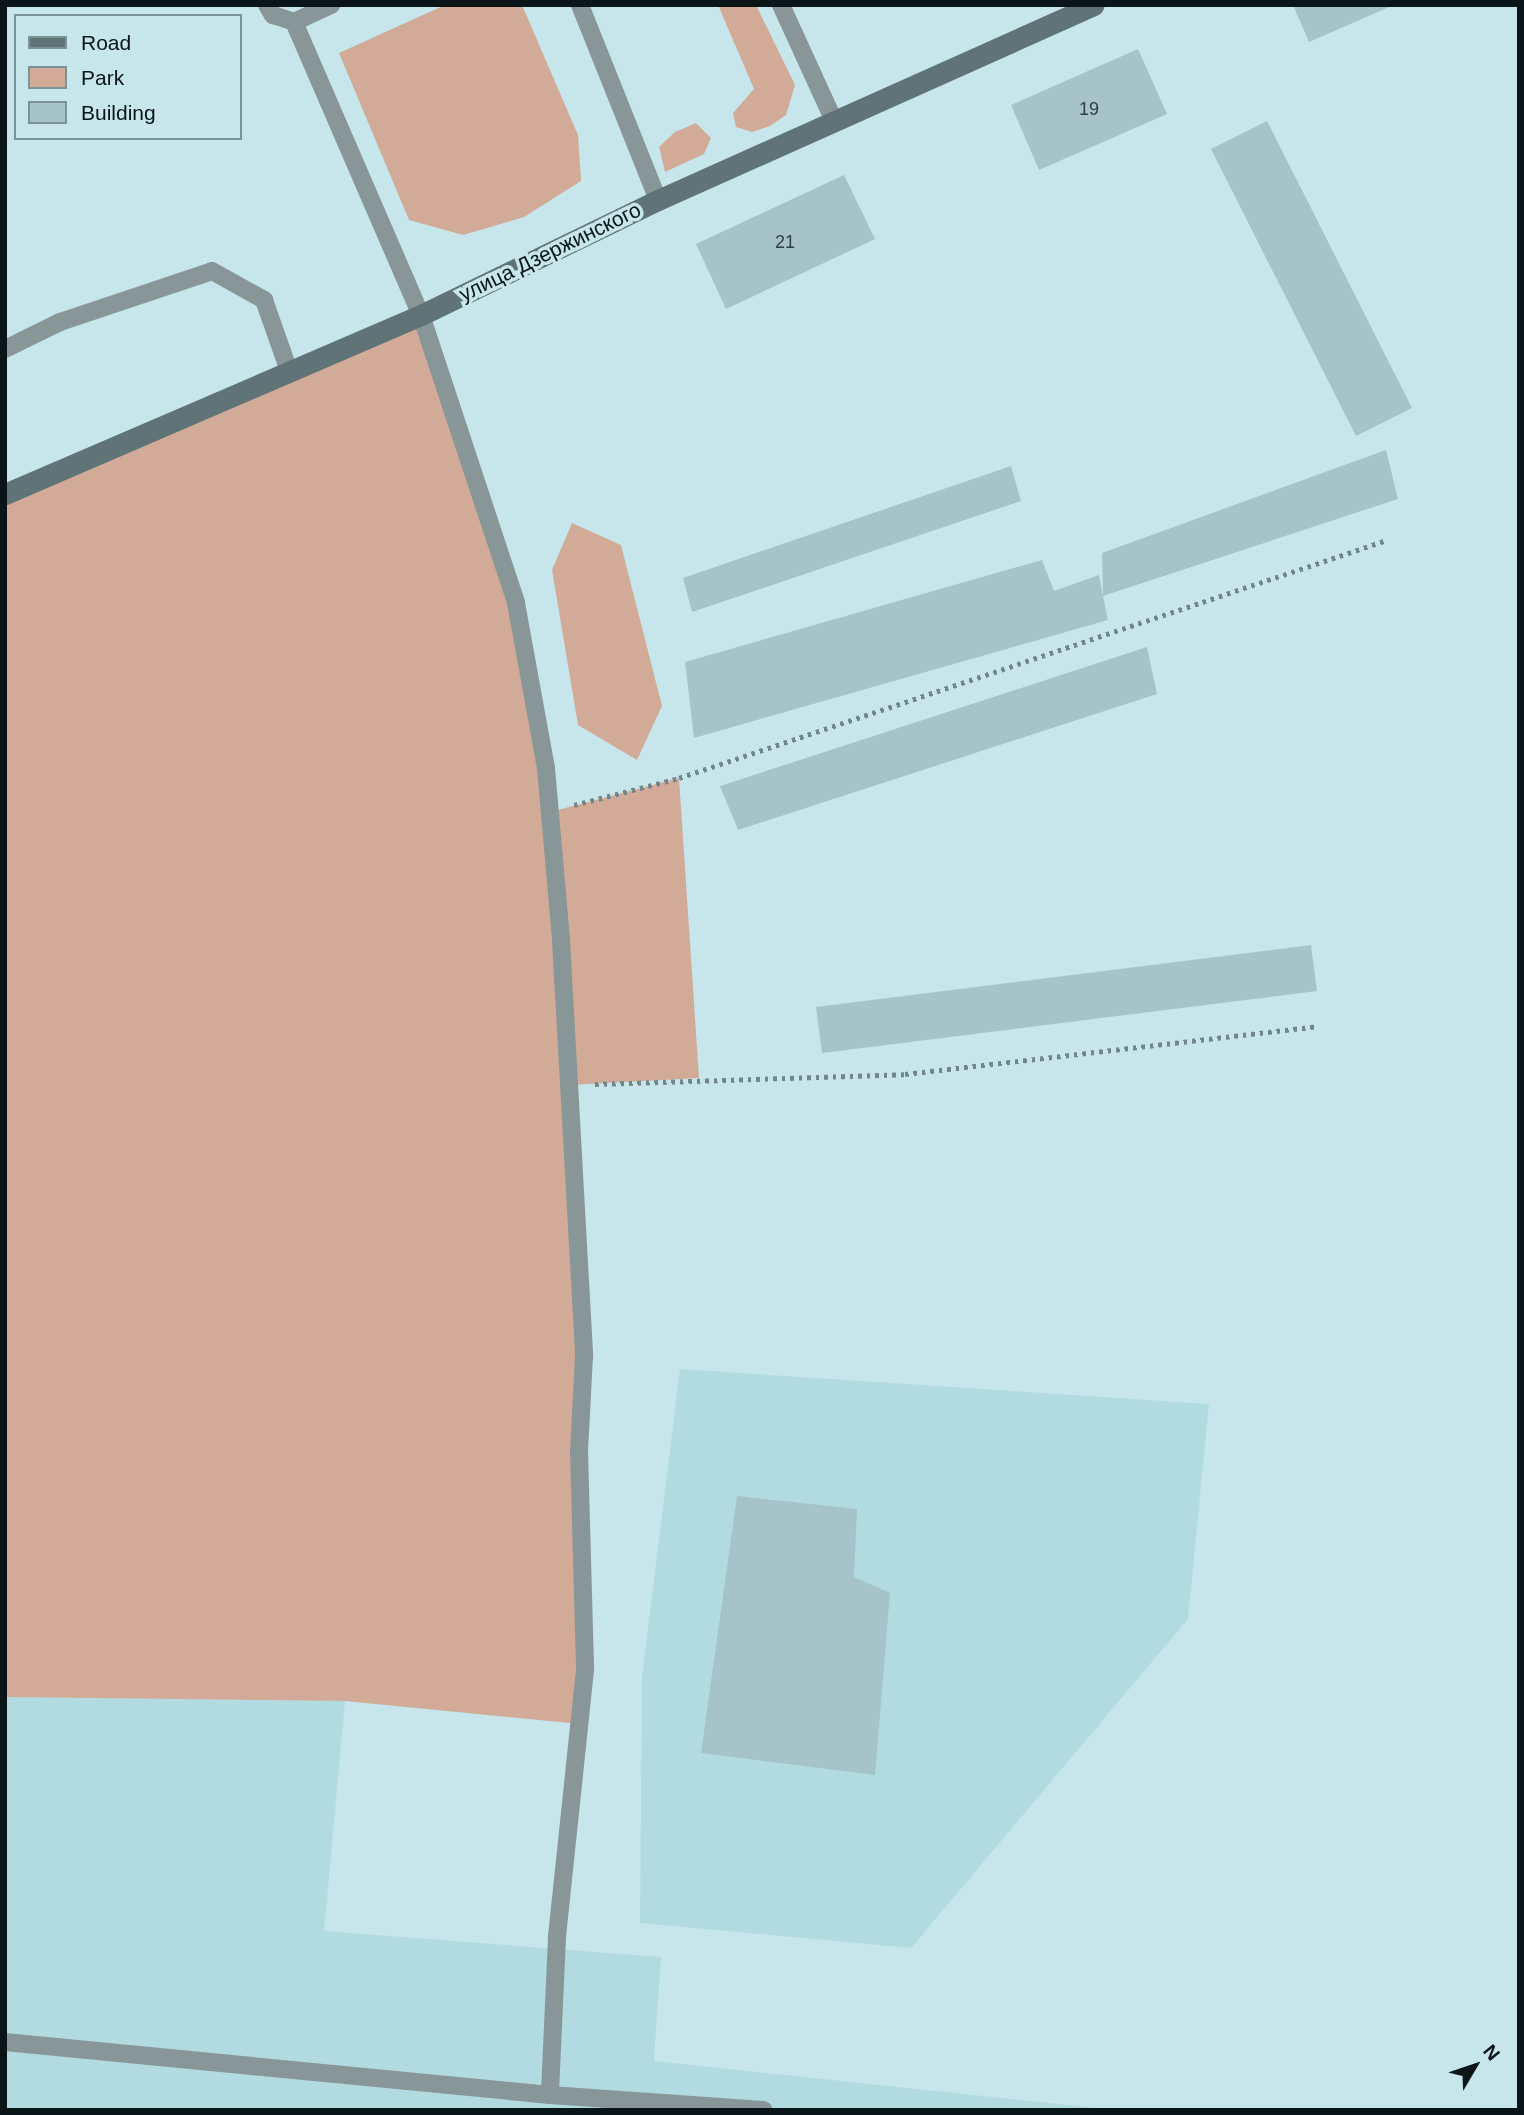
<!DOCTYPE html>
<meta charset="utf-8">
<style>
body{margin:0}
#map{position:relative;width:1524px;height:2115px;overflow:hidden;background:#c7e6eb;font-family:Helvetica,sans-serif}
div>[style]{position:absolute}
.built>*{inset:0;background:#b2dbe1}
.green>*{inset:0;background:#d1ab98}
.building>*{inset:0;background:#a5c3c8}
.path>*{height:4.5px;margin-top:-2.25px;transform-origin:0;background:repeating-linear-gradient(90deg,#708689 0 3.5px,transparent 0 8.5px)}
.lane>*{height:18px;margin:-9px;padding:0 9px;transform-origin:9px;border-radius:9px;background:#899698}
.secondary>*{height:21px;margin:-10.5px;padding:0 10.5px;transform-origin:10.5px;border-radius:10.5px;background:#607376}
span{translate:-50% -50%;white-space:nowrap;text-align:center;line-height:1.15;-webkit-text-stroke:7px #c7e6eb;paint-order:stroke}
.number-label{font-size:18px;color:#304042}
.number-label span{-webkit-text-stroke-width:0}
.street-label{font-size:21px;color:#091516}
.frame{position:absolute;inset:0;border:7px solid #091516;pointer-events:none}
.legend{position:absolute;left:14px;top:14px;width:228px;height:126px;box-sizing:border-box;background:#c7e6eb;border:2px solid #7b9296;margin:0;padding:9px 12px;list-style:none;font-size:21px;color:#091516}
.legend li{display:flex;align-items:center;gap:14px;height:35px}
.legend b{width:35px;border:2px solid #7b9296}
.north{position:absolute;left:1440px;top:2031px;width:70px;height:70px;-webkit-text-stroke:5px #c7e6eb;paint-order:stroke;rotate:51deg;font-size:19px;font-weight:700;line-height:28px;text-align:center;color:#091516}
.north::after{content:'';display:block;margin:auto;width:24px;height:32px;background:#091516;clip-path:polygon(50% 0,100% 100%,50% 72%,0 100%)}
</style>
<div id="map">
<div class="built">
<i style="clip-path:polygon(680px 1369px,1209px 1404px,1188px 1619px,911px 1948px,640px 1923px,642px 1677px)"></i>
<i style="clip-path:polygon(5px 1697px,345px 1701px,324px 1931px,661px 1957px,654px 2061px,1115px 2110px,5px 2110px)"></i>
</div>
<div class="green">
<i style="clip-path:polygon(445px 5px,522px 5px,578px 135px,581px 181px,524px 217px,463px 235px,409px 220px,339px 53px)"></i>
<i style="clip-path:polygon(718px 5px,756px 5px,795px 85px,786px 115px,770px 126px,752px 132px,736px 127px,733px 113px,754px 89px)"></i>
<i style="clip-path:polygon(696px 123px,711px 138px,704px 154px,665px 172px,659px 147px,675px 132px)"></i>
<i style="clip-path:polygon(421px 315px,516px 603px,550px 812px,679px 778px,699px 1078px,570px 1085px,576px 1203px,580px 1724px,345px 1701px,5px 1697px,5px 494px)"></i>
<i style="clip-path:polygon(572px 523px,621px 545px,662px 706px,637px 760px,578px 725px,552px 570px)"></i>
</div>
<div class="building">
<i style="clip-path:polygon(1293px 5px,1394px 5px,1309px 42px)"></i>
<i style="clip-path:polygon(1138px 49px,1167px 114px,1039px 170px,1011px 105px)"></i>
<i style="clip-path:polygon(1267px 121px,1412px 408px,1356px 436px,1211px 149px)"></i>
<i style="clip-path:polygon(844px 175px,875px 239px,726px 309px,696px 244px)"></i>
<i style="clip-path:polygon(1386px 450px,1398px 499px,1103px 596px,1108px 620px,694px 738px,685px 662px,1042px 560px,1054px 591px,1099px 575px,1103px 596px,1102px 553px)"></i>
<i style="clip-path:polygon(1011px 466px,1021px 501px,692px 612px,683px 578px)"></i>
<i style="clip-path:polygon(1147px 647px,1157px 694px,738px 830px,720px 786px)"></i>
<i style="clip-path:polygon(1311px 945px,1317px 991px,822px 1053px,816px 1007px)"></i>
<i style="clip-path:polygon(737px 1496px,857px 1509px,854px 1577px,890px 1593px,875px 1775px,701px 1753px)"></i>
</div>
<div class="path">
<i style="left:574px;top:805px;width:108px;rotate:-14.4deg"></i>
<i style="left:679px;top:778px;width:744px;rotate:-18.58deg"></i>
<i style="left:595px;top:1084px;width:310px;rotate:-1.8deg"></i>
<i style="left:905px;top:1074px;width:415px;rotate:-6.6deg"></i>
</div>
<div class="lane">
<i style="left:267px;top:5px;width:12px;rotate:59deg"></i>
<i style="left:273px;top:15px;width:22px;rotate:18deg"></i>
<i style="left:294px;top:22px;width:41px;rotate:-24.7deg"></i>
<i style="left:580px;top:5px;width:210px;rotate:68.2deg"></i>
<i style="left:781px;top:5px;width:128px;rotate:65.4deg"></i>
<i style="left:294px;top:22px;width:319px;rotate:66.6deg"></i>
<i style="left:421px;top:315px;width:303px;rotate:71.7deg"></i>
<i style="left:516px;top:603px;width:168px;rotate:79.7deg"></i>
<i style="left:546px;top:768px;width:174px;rotate:85deg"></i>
<i style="left:561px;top:941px;width:416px;rotate:86.8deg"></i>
<i style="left:584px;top:1356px;width:95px;rotate:93deg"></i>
<i style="left:579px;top:1451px;width:219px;rotate:88.4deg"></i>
<i style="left:585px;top:1670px;width:269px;rotate:96deg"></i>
<i style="left:557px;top:1938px;width:157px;rotate:92.6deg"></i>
<i style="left:5px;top:349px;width:61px;rotate:-26.1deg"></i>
<i style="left:60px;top:322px;width:160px;rotate:-18.5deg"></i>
<i style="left:212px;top:271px;width:60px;rotate:29.1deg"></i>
<i style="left:264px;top:300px;width:75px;rotate:70.6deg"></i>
<i style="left:5px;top:2042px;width:548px;rotate:5.55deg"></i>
<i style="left:550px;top:2095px;width:214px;rotate:4deg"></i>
</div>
<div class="secondary">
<i style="left:5px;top:494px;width:453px;rotate:-23.3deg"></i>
<i style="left:421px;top:315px;width:263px;rotate:-25.9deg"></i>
<i style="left:658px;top:200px;width:477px;rotate:-24.1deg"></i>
</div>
<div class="number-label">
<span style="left:1089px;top:109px">19</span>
<span style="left:785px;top:242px">21</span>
</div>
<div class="street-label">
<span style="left:550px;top:252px;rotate:-26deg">улица Дзержинского</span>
</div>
<div class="frame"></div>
<ul class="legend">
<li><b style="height:9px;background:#607376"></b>Road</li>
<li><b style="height:19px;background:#d1ab98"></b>Park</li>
<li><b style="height:19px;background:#a5c3c8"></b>Building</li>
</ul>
<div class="north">N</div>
</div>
